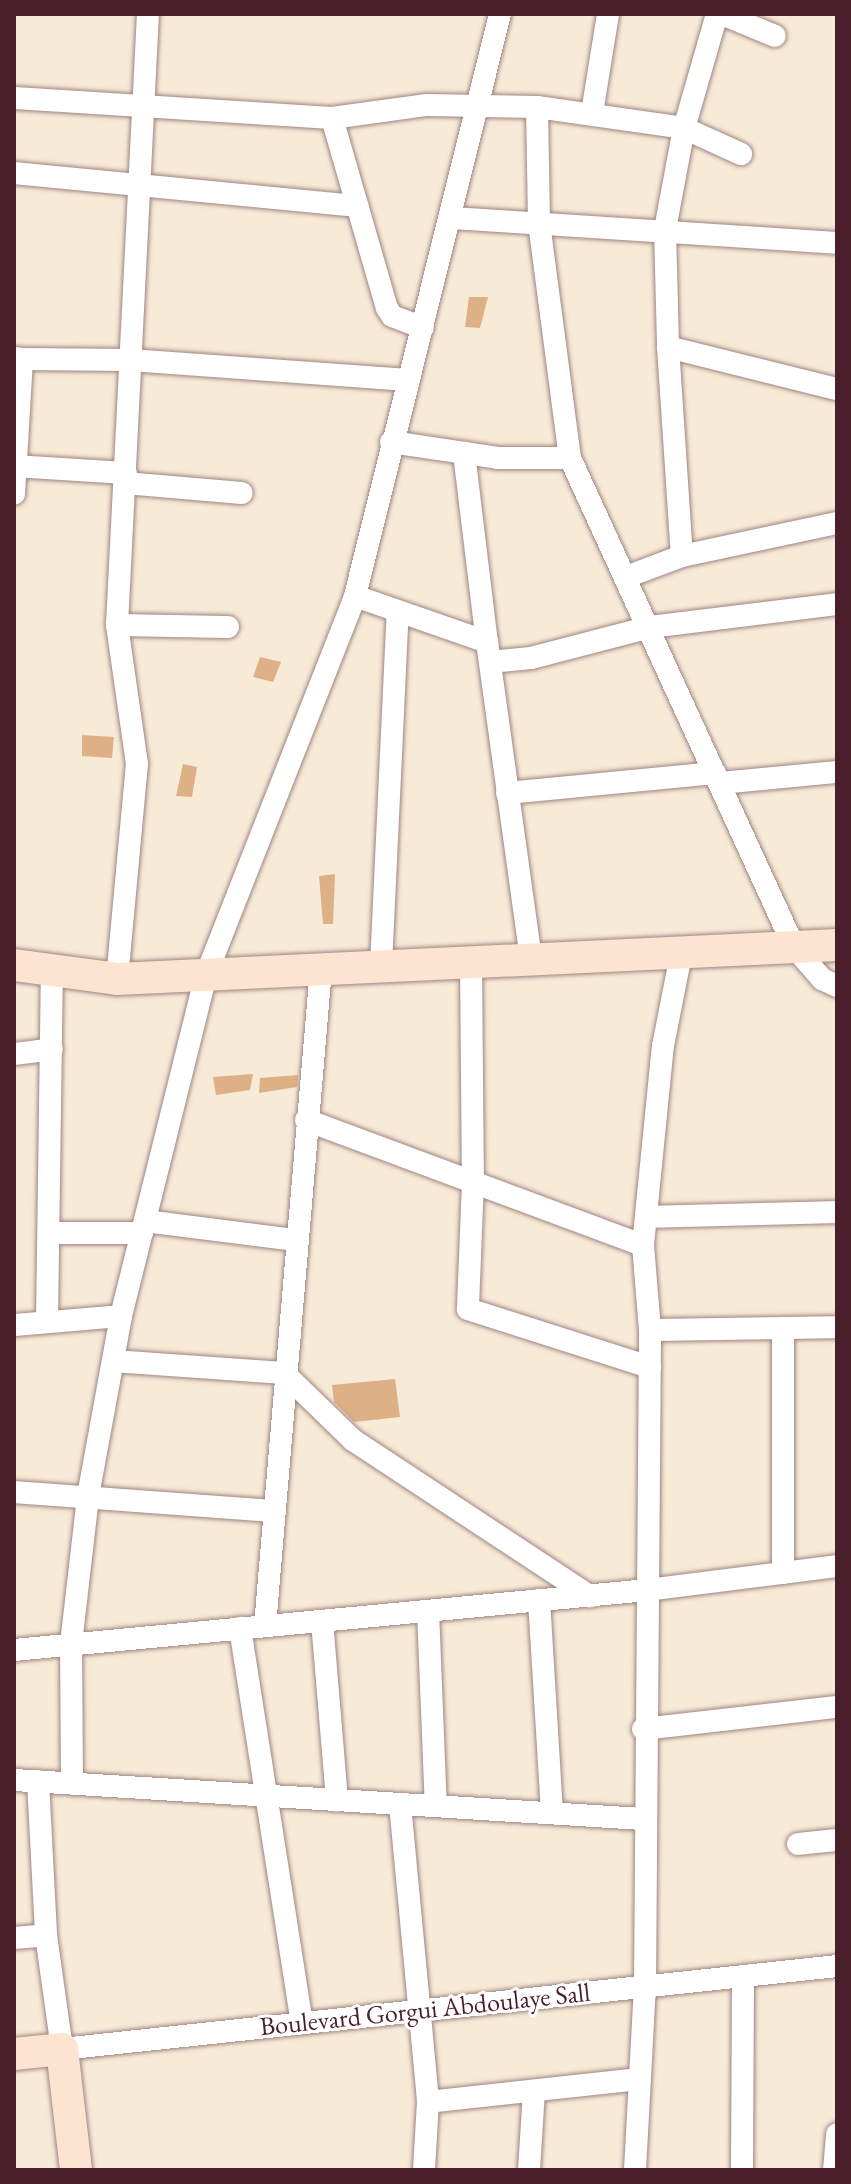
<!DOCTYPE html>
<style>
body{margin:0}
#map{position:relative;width:851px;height:2184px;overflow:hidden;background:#f7ead7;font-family:"EB Garamond",serif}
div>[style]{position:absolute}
.building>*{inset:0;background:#deb086}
.roads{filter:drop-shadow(0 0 2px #a08481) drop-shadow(0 0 2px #a08481)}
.street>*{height:22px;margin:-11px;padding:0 11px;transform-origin:11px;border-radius:11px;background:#fff}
.secondary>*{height:32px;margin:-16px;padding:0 16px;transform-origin:16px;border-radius:16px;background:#fde4d1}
span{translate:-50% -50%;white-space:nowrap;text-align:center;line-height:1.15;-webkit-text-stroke:6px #fff;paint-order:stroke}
.street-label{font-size:26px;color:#4a1f2b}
.frame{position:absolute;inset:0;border:16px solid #4a1f2b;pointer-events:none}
</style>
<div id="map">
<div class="building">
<i style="clip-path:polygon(469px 297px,488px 297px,480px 328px,465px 327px)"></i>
<i style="clip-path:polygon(260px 657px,281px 662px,273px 682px,253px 677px)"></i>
<i style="clip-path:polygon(82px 735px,114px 737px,112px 758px,82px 756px)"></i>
<i style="clip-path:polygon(183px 764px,197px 767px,192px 797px,176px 796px)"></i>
<i style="clip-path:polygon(335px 874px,333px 924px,323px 924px,319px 876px)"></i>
<i style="clip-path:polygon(253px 1074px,250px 1090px,216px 1095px,213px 1077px)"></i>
<i style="clip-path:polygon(298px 1075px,297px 1087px,259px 1093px,260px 1078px)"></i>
<i style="clip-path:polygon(395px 1379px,400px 1417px,354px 1422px,334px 1402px,332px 1385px)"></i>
</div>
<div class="roads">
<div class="street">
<i style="left:717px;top:14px;width:119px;rotate:106.1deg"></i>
<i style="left:684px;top:128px;width:104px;rotate:100.6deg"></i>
<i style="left:665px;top:230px;width:117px;rotate:88.5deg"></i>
<i style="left:668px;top:347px;width:174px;rotate:14deg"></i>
<i style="left:722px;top:14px;width:57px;rotate:22.5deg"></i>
<i style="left:14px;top:98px;width:319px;rotate:3.6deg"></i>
<i style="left:332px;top:118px;width:198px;rotate:73.9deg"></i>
<i style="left:387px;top:308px;width:9px;rotate:58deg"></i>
<i style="left:392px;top:316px;width:33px;rotate:21deg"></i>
<i style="left:537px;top:107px;width:116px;rotate:89deg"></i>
<i style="left:539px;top:223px;width:237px;rotate:82.5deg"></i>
<i style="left:570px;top:458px;width:538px;rotate:65.39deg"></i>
<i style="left:794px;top:947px;width:43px;rotate:48.8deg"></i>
<i style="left:822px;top:979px;width:17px;rotate:25deg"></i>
<i style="left:592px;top:113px;width:100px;rotate:-80.8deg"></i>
<i style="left:332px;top:118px;width:96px;rotate:-7.8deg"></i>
<i style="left:427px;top:105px;width:110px;rotate:1deg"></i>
<i style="left:537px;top:107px;width:148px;rotate:8.1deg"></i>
<i style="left:684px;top:128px;width:63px;rotate:24.5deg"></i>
<i style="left:14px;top:173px;width:345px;rotate:5.5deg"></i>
<i style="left:452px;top:218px;width:386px;rotate:3.7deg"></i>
<i style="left:668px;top:347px;width:209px;rotate:86.2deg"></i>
<i style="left:14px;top:358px;width:8px;rotate:7deg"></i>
<i style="left:22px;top:359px;width:135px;rotate:93.4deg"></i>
<i style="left:22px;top:359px;width:108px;rotate:0.5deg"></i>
<i style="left:130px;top:360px;width:279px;rotate:4.1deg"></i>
<i style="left:391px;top:442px;width:108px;rotate:8.5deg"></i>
<i style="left:498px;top:458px;width:72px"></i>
<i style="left:464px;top:453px;width:190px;rotate:83.1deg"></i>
<i style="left:14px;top:466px;width:112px;rotate:3.6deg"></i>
<i style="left:125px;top:483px;width:117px;rotate:4.9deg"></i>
<i style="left:626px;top:577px;width:60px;rotate:-20.6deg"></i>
<i style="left:682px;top:556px;width:158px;rotate:-12deg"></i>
<i style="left:355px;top:596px;width:140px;rotate:19.2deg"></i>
<i style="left:487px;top:642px;width:321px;rotate:82.1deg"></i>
<i style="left:117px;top:625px;width:111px;rotate:1deg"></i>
<i style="left:490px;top:662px;width:41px;rotate:-5.6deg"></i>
<i style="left:531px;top:658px;width:123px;rotate:-14.6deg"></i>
<i style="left:650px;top:627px;width:188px;rotate:-7deg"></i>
<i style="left:720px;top:783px;width:118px;rotate:-5.4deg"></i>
<i style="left:507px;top:793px;width:209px;rotate:-5.5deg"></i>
<i style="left:471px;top:962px;width:220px;rotate:89.5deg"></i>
<i style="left:473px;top:1182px;width:127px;rotate:92.3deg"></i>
<i style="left:468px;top:1309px;width:191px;rotate:17.7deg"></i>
<i style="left:381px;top:966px;width:355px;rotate:-87.3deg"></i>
<i style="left:117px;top:979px;width:216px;rotate:-84.7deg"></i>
<i style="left:137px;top:764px;width:140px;rotate:-98.2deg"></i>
<i style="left:117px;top:625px;width:612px;rotate:-87.1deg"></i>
<i style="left:14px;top:1054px;width:38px;rotate:-7deg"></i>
<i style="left:306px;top:1120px;width:359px;rotate:20.4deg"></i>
<i style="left:646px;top:1217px;width:191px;rotate:-1.5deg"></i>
<i style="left:145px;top:1221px;width:152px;rotate:7.2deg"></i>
<i style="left:49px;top:1233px;width:93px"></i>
<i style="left:47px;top:1322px;width:350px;rotate:-89.2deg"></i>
<i style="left:14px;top:1325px;width:107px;rotate:-4.8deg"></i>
<i style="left:783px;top:1328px;width:245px;rotate:90deg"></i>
<i style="left:650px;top:1330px;width:187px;rotate:-0.9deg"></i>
<i style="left:113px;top:1361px;width:171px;rotate:4deg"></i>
<i style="left:284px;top:1373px;width:96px;rotate:44.2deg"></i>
<i style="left:353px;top:1440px;width:284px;rotate:33.4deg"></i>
<i style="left:14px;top:1492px;width:259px;rotate:4.2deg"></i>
<i style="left:539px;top:1600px;width:213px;rotate:86.5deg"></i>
<i style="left:428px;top:1611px;width:195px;rotate:87.7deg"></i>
<i style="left:322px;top:1621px;width:180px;rotate:85.2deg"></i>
<i style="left:265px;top:1626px;width:659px;rotate:-85.13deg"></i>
<i style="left:240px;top:1628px;width:400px;rotate:81.1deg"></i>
<i style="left:14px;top:1650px;width:636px;rotate:-5.41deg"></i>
<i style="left:647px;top:1590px;width:192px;rotate:-7.2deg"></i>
<i style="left:643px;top:1729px;width:195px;rotate:-6.5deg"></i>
<i style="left:14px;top:1780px;width:629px;rotate:3.55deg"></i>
<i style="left:38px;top:1781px;width:154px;rotate:87deg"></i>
<i style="left:46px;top:1935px;width:115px;rotate:82deg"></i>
<i style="left:62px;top:2049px;width:779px;rotate:-6.11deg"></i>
<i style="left:72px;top:1783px;width:139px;rotate:-90.4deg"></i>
<i style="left:71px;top:1644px;width:149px;rotate:-83.4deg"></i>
<i style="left:88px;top:1496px;width:183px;rotate:-79.6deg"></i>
<i style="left:121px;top:1316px;width:351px;rotate:-76deg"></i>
<i style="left:206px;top:975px;width:407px;rotate:-68.5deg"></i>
<i style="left:355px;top:596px;width:600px;rotate:-76.01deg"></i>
<i style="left:400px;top:1804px;width:299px;rotate:84.6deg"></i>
<i style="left:428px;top:2102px;width:68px;rotate:93.4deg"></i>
<i style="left:798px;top:1844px;width:39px;rotate:-6deg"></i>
<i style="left:14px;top:1938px;width:32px;rotate:-5deg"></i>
<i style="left:428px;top:2102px;width:213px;rotate:-6.2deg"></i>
<i style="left:529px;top:2170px;width:79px;rotate:-86.4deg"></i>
<i style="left:635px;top:2170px;width:183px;rotate:-86.9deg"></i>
<i style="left:645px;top:1987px;width:657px;rotate:-89.56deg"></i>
<i style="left:650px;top:1330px;width:85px;rotate:-94.7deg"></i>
<i style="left:643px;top:1245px;width:200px;rotate:-84.3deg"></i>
<i style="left:663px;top:1046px;width:94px;rotate:-78.9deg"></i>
<i style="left:742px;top:2170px;width:194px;rotate:-89.7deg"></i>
<i style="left:834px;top:2170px;width:36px;rotate:-85deg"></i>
</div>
<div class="secondary">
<i style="left:14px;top:965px;width:104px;rotate:7.7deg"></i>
<i style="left:117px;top:979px;width:721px;rotate:-2.7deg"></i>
<i style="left:14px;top:2054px;width:48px;rotate:-5.9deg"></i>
<i style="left:62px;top:2049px;width:122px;rotate:83.4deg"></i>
</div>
</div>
<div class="street-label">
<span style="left:425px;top:2010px;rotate:-6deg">Boulevard Gorgui Abdoulaye Sall</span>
</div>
<div class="frame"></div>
</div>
